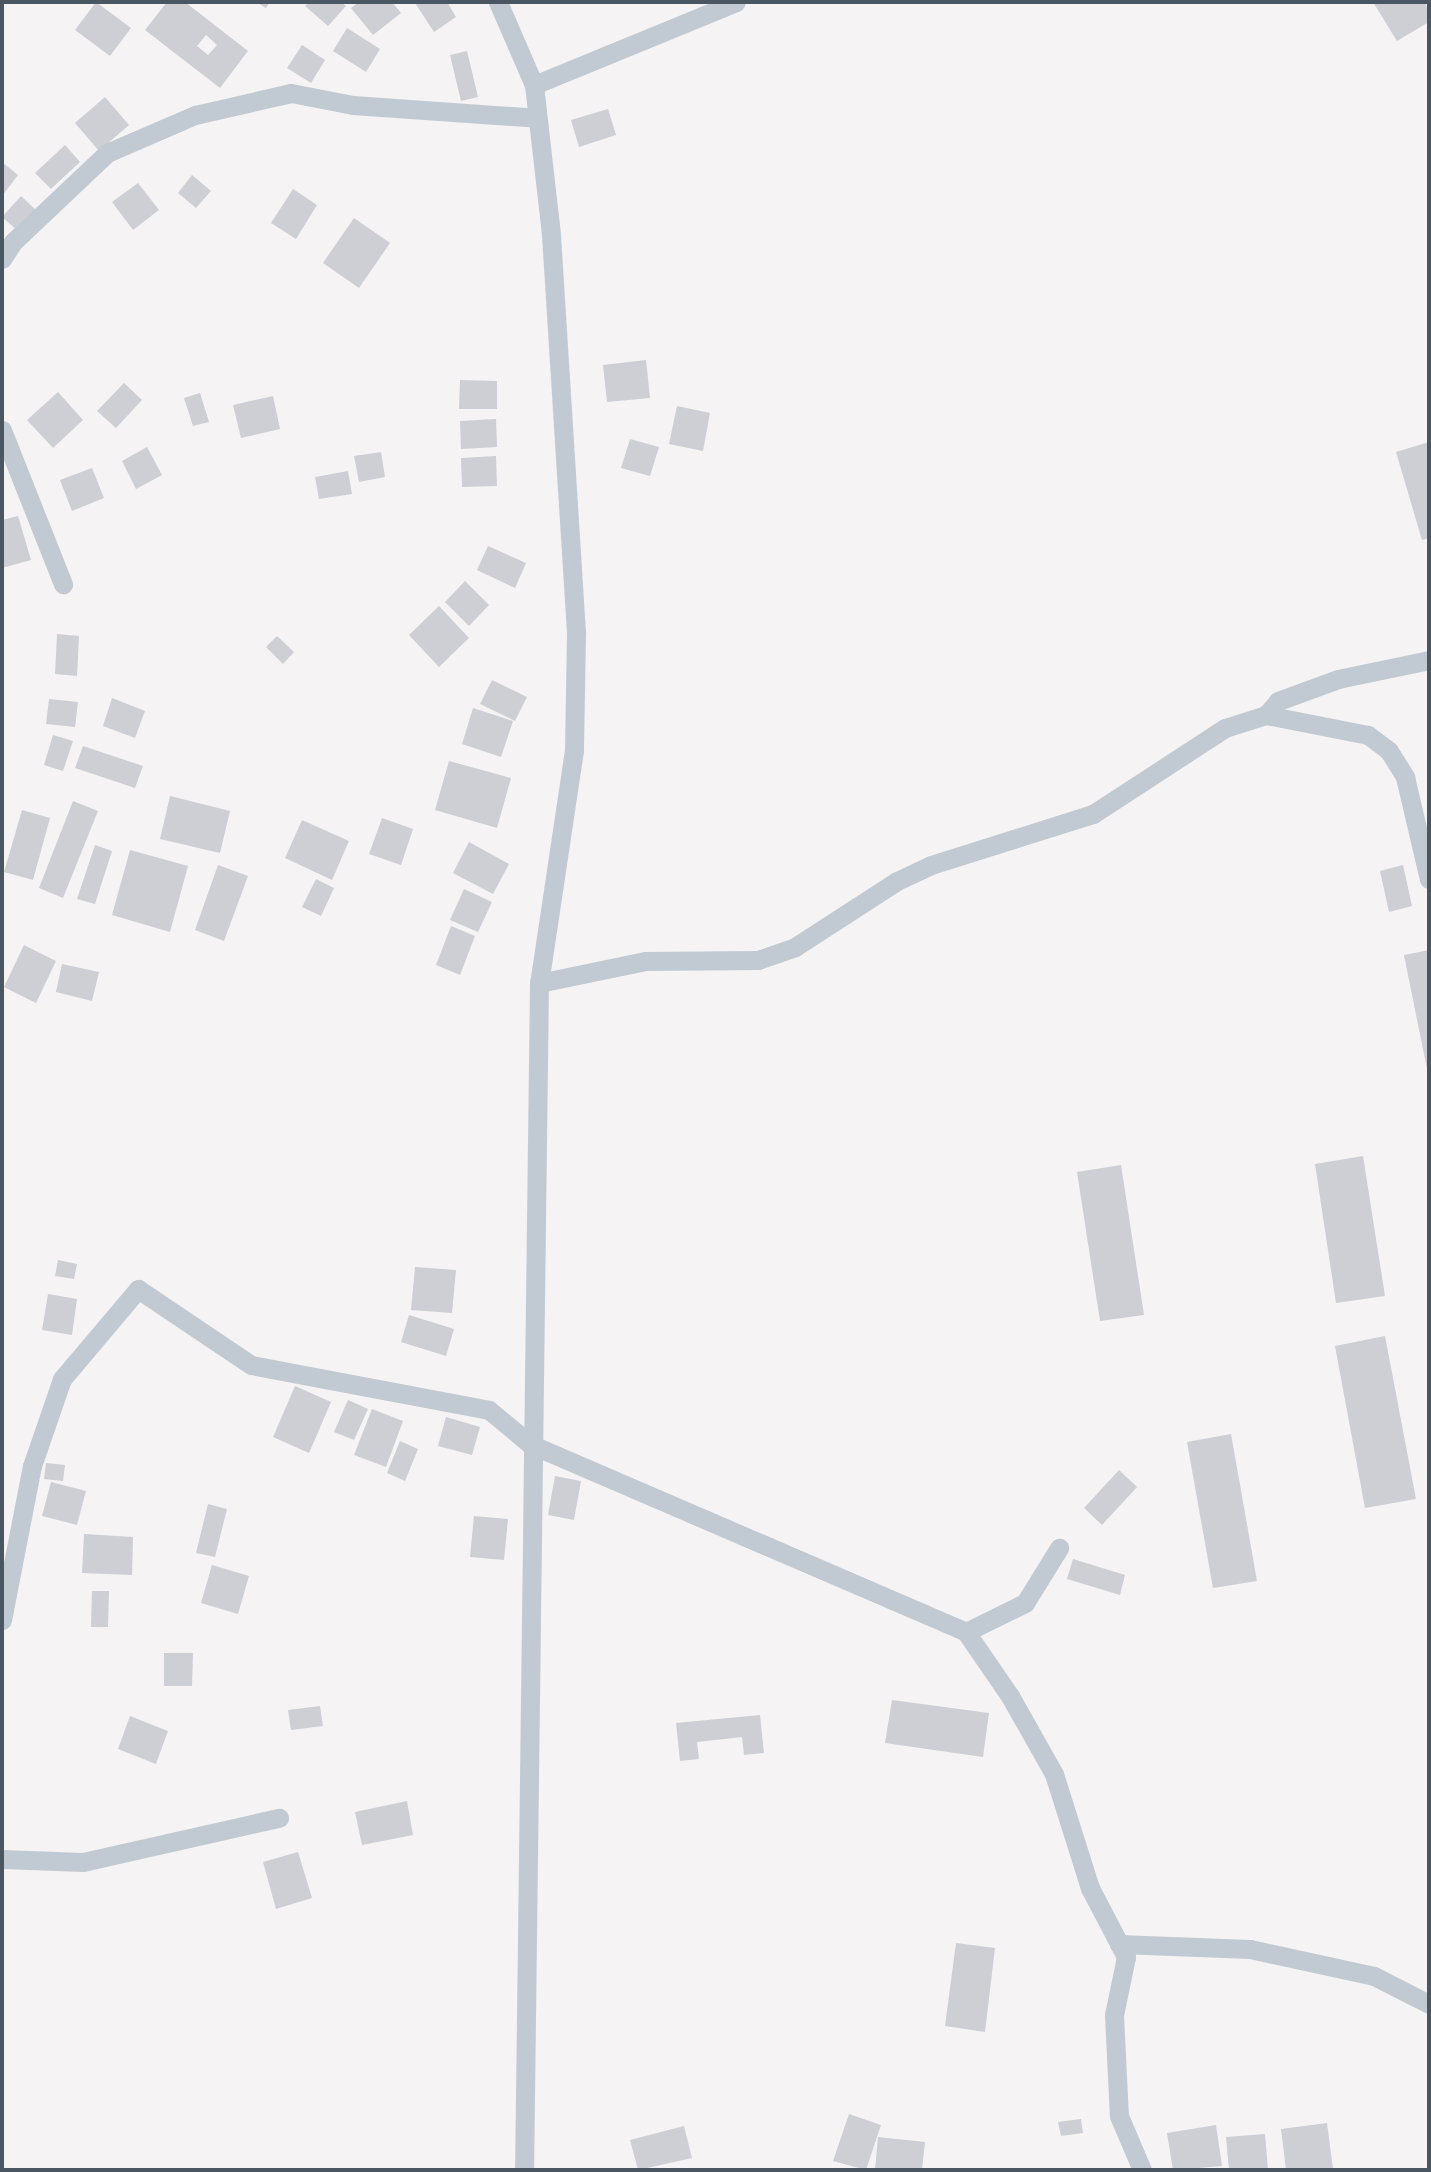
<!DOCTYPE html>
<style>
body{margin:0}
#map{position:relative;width:1431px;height:2172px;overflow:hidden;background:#f5f3f3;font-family:Ubuntu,sans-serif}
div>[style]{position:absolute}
.building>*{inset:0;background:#cdcfd5}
.street>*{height:19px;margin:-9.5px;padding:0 9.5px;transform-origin:9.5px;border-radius:9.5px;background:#c1cad2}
span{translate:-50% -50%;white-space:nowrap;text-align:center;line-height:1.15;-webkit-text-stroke:5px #fff;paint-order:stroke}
.frame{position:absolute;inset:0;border:4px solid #4a5661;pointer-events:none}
</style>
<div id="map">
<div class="building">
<i style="clip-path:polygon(96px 2px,131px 28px,110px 56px,75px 30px)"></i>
<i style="clip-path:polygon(evenodd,167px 2px,185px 2px,248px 51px,220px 88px,145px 30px,167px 2px,206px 35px,217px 45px,208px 55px,197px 46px,206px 35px)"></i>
<i style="clip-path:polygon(256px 2px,270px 2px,266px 8px)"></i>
<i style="clip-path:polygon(309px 2px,341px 2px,346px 6px,328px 26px,305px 6px)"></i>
<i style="clip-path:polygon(359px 2px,392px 2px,401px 13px,373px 35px,351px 8px)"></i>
<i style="clip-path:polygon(447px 2px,456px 17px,434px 32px,415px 3px)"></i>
<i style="clip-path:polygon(1373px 2px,1426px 2px,1429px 22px,1397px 41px)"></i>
<i style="clip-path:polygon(347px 28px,380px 49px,366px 72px,333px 51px)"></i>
<i style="clip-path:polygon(302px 45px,325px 60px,311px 83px,287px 68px)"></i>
<i style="clip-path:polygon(467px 51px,478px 97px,461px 101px,450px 55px)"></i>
<i style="clip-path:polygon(105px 97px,129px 125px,99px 151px,75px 123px)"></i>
<i style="clip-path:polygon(608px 109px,616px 135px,579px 147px,571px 120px)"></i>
<i style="clip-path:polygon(65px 145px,80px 162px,51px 189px,35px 173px)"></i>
<i style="clip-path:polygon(2px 162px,18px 175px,2px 196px)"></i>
<i style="clip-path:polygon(192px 175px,211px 191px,196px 208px,178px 193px)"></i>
<i style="clip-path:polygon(138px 183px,159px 210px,133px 230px,112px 202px)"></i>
<i style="clip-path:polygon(293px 189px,317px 205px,296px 239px,271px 223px)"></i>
<i style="clip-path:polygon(21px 196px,37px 211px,18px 231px,2px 217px)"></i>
<i style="clip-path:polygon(354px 218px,390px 243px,359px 288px,323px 263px)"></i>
<i style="clip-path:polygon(646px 360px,650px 398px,607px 402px,603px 365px)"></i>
<i style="clip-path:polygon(460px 380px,497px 381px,497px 409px,459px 409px)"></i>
<i style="clip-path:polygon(124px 383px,142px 400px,116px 428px,97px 411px)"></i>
<i style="clip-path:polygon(58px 392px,83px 420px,53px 448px,27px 420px)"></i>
<i style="clip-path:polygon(200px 393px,209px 422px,193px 426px,184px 398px)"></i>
<i style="clip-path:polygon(273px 396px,280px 429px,241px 438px,233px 405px)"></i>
<i style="clip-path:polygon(677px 406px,710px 413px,703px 451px,669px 444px)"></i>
<i style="clip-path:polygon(496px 419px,497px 447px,461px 449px,460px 421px)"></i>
<i style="clip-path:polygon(630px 439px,659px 447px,650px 476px,621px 468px)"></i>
<i style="clip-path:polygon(1429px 442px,1429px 538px,1422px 540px,1396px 452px)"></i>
<i style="clip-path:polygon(147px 447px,162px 475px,136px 489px,122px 461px)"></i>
<i style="clip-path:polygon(381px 452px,385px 477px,359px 482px,354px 456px)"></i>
<i style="clip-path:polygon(496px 456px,497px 486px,462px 487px,461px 458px)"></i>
<i style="clip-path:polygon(92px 468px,104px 498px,72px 511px,60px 480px)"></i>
<i style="clip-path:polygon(348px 471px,352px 494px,319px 499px,315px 477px)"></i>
<i style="clip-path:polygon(18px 516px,31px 560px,2px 568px,2px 520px)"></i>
<i style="clip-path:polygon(488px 546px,526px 563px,515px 588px,477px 570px)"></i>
<i style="clip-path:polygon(465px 581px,489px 605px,469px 626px,445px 602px)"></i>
<i style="clip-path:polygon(439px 606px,469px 638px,439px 667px,409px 635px)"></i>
<i style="clip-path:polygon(57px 634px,79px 636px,77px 676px,55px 674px)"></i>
<i style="clip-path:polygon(277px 636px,294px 652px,283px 664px,266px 647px)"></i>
<i style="clip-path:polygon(492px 680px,527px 697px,515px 721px,480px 704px)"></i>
<i style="clip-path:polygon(112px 698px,145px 711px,135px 738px,103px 726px)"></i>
<i style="clip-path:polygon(49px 699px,78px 702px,75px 727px,46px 724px)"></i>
<i style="clip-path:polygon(473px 708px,513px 721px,501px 757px,462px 744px)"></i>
<i style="clip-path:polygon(53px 735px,73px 741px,63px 771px,44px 765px)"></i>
<i style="clip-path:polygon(83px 746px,143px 766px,135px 788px,75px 768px)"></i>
<i style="clip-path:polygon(449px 761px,511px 778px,497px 828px,435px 810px)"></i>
<i style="clip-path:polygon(170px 796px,230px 811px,220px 853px,160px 839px)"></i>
<i style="clip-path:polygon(73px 801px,98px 811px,63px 898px,39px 888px)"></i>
<i style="clip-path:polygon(22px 810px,50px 818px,33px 880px,4px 872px)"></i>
<i style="clip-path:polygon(382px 818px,413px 829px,401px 865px,369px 854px)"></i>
<i style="clip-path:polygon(302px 820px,349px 841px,332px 880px,285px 858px)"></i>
<i style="clip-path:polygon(469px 842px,509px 864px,493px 894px,453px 873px)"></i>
<i style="clip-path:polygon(95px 845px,112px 851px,95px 904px,77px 899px)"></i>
<i style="clip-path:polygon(130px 850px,188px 866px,170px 932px,112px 915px)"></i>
<i style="clip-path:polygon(218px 865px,248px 876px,224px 941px,195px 930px)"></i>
<i style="clip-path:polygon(1403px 865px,1412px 906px,1389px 912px,1380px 871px)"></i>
<i style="clip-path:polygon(316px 879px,334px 888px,321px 916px,302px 907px)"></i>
<i style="clip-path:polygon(464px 889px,492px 902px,478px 932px,450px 920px)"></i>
<i style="clip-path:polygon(451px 926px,475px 936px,460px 975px,436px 965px)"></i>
<i style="clip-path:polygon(24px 945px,56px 961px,36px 1003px,4px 987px)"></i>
<i style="clip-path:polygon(1429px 950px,1429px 1074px,1428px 1074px,1404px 955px)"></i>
<i style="clip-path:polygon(62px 964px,99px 972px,92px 1001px,56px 992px)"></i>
<i style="clip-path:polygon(1363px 1156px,1385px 1296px,1336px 1303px,1315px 1164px)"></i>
<i style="clip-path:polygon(1121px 1165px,1144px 1315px,1100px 1321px,1077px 1172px)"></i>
<i style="clip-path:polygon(58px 1260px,77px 1264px,74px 1279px,55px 1276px)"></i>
<i style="clip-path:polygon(415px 1267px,456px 1270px,452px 1313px,411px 1310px)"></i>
<i style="clip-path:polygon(48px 1294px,77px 1299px,72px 1335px,42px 1330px)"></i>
<i style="clip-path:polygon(409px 1315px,454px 1329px,446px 1356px,401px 1342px)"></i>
<i style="clip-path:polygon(1385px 1336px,1416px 1499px,1365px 1508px,1335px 1346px)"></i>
<i style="clip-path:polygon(295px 1386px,331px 1402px,309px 1453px,273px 1437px)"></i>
<i style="clip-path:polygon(348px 1400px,368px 1409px,354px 1440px,334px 1432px)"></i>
<i style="clip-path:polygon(372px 1409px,403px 1421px,386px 1467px,354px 1455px)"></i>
<i style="clip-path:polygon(446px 1417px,480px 1427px,472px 1455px,438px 1446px)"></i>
<i style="clip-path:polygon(1231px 1434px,1257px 1581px,1213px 1588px,1187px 1442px)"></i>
<i style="clip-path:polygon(400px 1441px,418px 1449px,405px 1481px,387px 1473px)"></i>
<i style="clip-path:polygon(46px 1463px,65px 1465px,63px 1481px,44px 1479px)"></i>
<i style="clip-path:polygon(1119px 1470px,1137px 1487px,1102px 1525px,1084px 1508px)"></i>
<i style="clip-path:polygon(555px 1476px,581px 1481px,574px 1520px,548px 1515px)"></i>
<i style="clip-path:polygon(51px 1482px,86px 1491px,77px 1525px,42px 1516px)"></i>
<i style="clip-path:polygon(208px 1504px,227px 1509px,215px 1557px,196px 1553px)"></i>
<i style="clip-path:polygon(474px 1516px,508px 1519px,504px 1560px,470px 1557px)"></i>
<i style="clip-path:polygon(84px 1534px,133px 1537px,132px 1575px,82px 1573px)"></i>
<i style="clip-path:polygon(1073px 1559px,1125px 1575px,1120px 1595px,1067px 1579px)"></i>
<i style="clip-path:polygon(212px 1565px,249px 1576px,238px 1614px,201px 1603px)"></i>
<i style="clip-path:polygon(92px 1591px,109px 1591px,108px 1627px,91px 1627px)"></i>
<i style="clip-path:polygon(164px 1653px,193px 1653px,192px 1686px,164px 1686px)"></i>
<i style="clip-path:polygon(892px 1700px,989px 1713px,983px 1757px,885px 1743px)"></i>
<i style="clip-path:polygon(320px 1706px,323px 1726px,291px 1730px,288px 1710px)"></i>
<i style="clip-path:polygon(760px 1715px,764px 1753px,744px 1755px,742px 1737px,697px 1742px,699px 1759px,680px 1761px,676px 1723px)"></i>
<i style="clip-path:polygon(130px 1716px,168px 1731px,156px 1764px,118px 1749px)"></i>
<i style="clip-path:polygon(407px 1801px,413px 1835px,362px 1845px,355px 1812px)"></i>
<i style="clip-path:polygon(298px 1852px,312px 1898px,276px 1909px,263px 1862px)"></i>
<i style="clip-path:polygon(956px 1943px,995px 1948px,985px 2032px,945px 2026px)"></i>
<i style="clip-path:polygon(849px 2114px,881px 2125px,866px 2170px,833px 2161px)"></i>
<i style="clip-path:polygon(1081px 2119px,1083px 2133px,1061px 2136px,1058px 2122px)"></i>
<i style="clip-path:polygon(1327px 2123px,1333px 2169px,1286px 2170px,1281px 2129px)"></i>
<i style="clip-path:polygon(1216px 2125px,1222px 2166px,1173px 2170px,1167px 2133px)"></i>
<i style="clip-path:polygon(684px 2126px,692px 2158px,638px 2170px,630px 2140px)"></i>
<i style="clip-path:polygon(1265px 2134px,1268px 2170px,1229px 2170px,1226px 2137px)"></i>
<i style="clip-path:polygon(878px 2137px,925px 2142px,922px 2170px,875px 2170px)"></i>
</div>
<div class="street">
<i style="left:498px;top:2px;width:90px;rotate:66.6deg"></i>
<i style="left:534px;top:85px;width:151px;rotate:83.5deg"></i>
<i style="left:551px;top:235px;width:400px;rotate:86.4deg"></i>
<i style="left:576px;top:634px;width:116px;rotate:91deg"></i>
<i style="left:574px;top:750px;width:236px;rotate:98.5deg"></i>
<i style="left:539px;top:983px;width:1187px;rotate:90.72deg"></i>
<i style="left:534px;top:85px;width:218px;rotate:-22.3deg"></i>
<i style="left:2px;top:259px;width:20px;rotate:-57deg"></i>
<i style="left:13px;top:242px;width:129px;rotate:-43.4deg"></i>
<i style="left:107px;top:153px;width:96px;rotate:-23.4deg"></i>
<i style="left:195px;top:115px;width:98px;rotate:-12.9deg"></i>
<i style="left:291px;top:93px;width:63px;rotate:11deg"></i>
<i style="left:353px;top:105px;width:184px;rotate:4deg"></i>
<i style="left:2px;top:430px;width:166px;rotate:68.4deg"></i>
<i style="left:1266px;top:715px;width:18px;rotate:-49deg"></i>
<i style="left:1278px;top:701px;width:64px;rotate:-20.1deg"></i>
<i style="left:1338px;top:679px;width:93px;rotate:-11.8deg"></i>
<i style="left:539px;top:983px;width:108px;rotate:-11.7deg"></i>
<i style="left:645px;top:961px;width:113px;rotate:-0.5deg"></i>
<i style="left:758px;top:960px;width:39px;rotate:-19deg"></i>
<i style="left:795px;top:947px;width:121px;rotate:-32.9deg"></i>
<i style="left:897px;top:881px;width:38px;rotate:-25deg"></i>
<i style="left:931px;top:865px;width:170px;rotate:-17.5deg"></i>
<i style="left:1093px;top:814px;width:158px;rotate:-33.1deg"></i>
<i style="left:1225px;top:728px;width:43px;rotate:-17.6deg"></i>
<i style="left:1266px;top:715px;width:104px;rotate:11.1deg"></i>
<i style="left:1368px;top:735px;width:26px;rotate:37deg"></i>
<i style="left:1389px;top:751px;width:31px;rotate:58deg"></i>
<i style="left:1405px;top:777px;width:105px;rotate:76.8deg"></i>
<i style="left:2px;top:1620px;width:157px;rotate:-79deg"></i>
<i style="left:32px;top:1466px;width:92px;rotate:-71deg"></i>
<i style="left:62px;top:1379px;width:118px;rotate:-49.8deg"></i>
<i style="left:138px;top:1289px;width:136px;rotate:33.9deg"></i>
<i style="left:251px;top:1365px;width:242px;rotate:10.7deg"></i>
<i style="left:489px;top:1410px;width:53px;rotate:39.7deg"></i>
<i style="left:530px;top:1444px;width:475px;rotate:23.3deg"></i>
<i style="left:966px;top:1632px;width:66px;rotate:-26.2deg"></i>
<i style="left:1025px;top:1603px;width:65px;rotate:-58.3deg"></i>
<i style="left:966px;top:1632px;width:78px;rotate:55.5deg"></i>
<i style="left:1010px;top:1696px;width:90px;rotate:60.6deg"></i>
<i style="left:1054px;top:1774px;width:120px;rotate:72.5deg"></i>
<i style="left:1090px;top:1888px;width:78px;rotate:62.4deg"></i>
<i style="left:1126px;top:1957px;width:59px;rotate:101.7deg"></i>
<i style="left:1114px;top:2015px;width:101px;rotate:87.2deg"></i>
<i style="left:1119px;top:2116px;width:59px;rotate:66.9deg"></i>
<i style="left:2px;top:1859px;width:81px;rotate:2.1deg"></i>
<i style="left:83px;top:1862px;width:201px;rotate:-12.7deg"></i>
<i style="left:1119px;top:1944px;width:131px;rotate:2.2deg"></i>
<i style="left:1250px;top:1949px;width:127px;rotate:12.3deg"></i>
<i style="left:1374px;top:1976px;width:62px;rotate:27deg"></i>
</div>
<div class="frame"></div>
</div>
